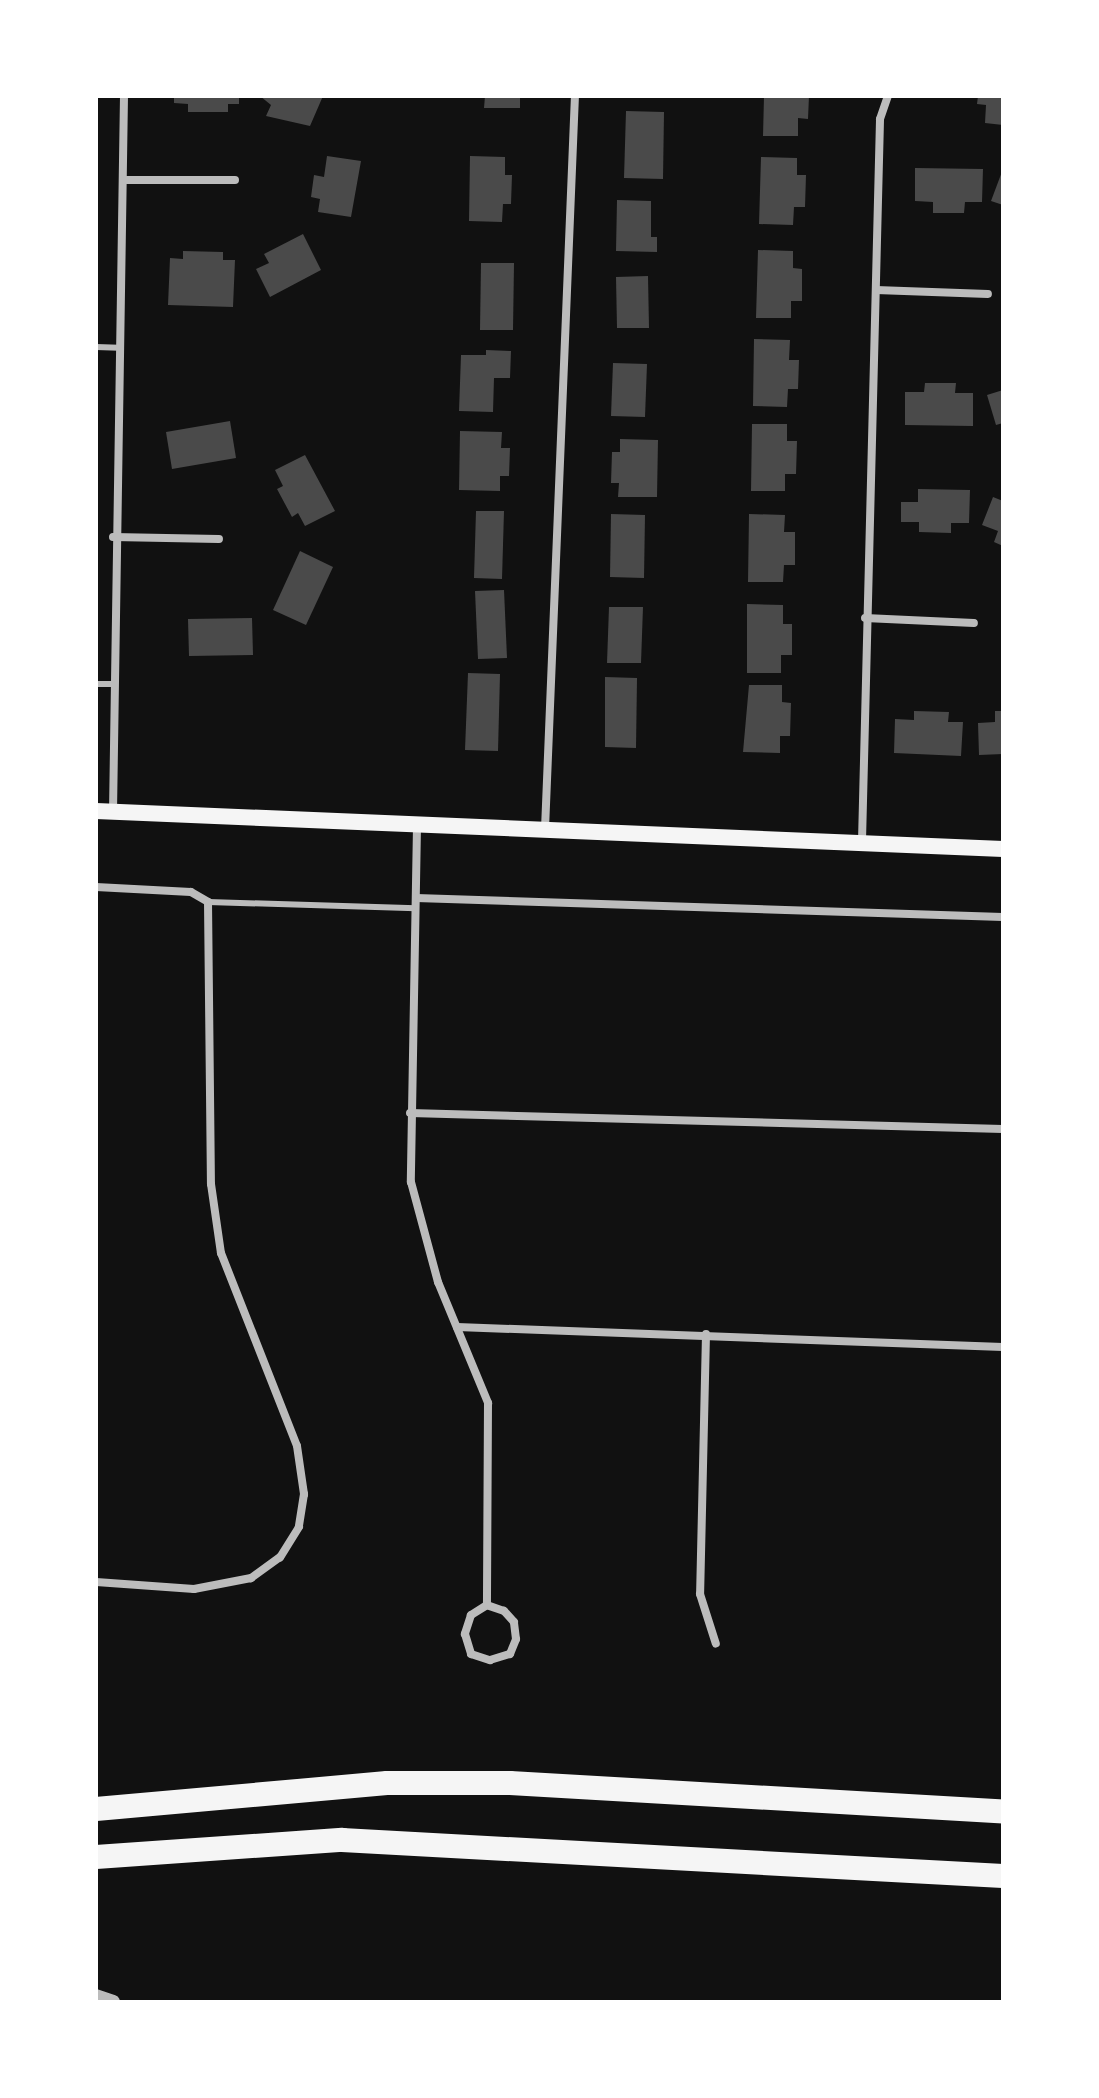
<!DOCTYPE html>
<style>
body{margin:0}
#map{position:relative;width:1099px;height:2098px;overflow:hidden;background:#111;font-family:"Work Sans",sans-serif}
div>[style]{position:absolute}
.building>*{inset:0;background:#4a4a4a}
.service>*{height:6px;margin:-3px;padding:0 3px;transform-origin:3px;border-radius:3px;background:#bcbcbc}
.minor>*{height:8px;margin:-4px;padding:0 4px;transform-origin:4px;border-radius:4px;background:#bcbcbc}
.tertiary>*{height:14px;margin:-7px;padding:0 7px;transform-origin:7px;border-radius:7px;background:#bcbcbc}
.secondary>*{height:16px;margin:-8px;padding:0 8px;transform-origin:8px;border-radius:8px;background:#f5f5f5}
.motorway>*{height:24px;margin:-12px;padding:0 12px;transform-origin:12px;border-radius:12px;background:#f5f5f5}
span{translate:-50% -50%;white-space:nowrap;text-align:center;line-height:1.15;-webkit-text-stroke:8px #fff;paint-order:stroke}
.frame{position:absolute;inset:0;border:98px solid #fff;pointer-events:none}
</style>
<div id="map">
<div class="building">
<i style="clip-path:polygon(174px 96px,239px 96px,239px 104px,228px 104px,228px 112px,188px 112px,188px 104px,174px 103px)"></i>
<i style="clip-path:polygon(260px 96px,323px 96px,310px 126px,266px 116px,271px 105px)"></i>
<i style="clip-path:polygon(485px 96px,520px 96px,520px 108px,484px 108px)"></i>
<i style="clip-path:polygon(764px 96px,809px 96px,808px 119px,798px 118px,798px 136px,763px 136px)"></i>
<i style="clip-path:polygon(978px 96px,1003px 96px,1003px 125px,985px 123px,986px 105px,977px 104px)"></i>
<i style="clip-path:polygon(626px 111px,664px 112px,663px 179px,624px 178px)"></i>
<i style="clip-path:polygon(327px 156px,361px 161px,351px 217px,318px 212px,320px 199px,311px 197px,314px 175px,324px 177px)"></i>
<i style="clip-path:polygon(470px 156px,505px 157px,505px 175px,512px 175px,511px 204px,503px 204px,502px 222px,469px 221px)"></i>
<i style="clip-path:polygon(761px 157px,797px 158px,797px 175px,806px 175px,805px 207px,794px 207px,793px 225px,759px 224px)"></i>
<i style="clip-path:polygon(915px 168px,983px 169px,982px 202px,965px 202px,964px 213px,933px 213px,933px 202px,915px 201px)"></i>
<i style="clip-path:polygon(1003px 169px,1003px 205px,991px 201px)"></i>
<i style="clip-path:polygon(617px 200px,651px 201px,651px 237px,657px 237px,657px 252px,616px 251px)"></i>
<i style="clip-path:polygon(303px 234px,321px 270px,270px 297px,256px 269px,269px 263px,264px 254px)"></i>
<i style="clip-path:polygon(758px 250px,793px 251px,793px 268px,802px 269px,802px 301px,791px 301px,791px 318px,756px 318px)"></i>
<i style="clip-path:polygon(183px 251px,223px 252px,223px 260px,235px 260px,233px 307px,168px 305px,170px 258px,183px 259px)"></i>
<i style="clip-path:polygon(481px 263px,514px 263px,513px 330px,480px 330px)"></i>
<i style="clip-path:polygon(648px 276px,649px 328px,617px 328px,616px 277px)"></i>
<i style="clip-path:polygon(754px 339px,790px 340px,789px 360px,799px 360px,798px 389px,788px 389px,787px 407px,753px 406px)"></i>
<i style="clip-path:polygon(486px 350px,511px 351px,510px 378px,494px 378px,493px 412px,459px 411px,461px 355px,486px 355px)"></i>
<i style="clip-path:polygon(613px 363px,647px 364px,645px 417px,611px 416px)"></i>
<i style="clip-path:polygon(925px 383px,956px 383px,955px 393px,973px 393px,973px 426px,905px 425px,905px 392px,924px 392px)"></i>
<i style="clip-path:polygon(1003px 390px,1003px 423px,996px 425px,987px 395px)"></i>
<i style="clip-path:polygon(230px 421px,236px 458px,172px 469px,166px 432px)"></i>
<i style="clip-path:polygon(752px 424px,787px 424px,787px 441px,797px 441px,796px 474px,785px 474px,785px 491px,751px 491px)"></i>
<i style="clip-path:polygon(460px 431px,502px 432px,501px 448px,510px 448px,509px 476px,500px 476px,500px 491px,459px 490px)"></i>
<i style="clip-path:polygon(620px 439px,658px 440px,657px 497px,618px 497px,619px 483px,611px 483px,612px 452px,620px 452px)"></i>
<i style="clip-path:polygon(305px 455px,335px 511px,305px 526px,298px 513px,292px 517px,277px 489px,283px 486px,275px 470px)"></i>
<i style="clip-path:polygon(918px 489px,970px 490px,969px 523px,951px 523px,951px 533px,919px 532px,919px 522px,901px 522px,901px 502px,918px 502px)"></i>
<i style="clip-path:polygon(993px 497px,1003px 501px,1003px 546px,994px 542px,998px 531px,982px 525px)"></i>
<i style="clip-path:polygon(476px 511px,504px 511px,502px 579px,474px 578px)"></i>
<i style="clip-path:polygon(611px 514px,645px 515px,644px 578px,610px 577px)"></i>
<i style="clip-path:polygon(749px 514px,785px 515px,784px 532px,795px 532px,795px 565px,784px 565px,783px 582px,748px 582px)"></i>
<i style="clip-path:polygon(300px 551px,333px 567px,306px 625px,273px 610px)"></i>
<i style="clip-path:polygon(504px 590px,507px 658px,478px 659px,475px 591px)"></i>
<i style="clip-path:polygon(747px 604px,783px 605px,783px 624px,792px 624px,792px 655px,781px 655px,781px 673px,747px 673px)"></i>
<i style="clip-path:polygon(609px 607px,643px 607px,641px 663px,607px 663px)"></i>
<i style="clip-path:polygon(252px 618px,253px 655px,189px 656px,188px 619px)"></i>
<i style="clip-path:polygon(468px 673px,500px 674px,498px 751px,465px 750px)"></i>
<i style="clip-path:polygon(605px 677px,637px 678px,636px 748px,605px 747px)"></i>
<i style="clip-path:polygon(749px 685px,782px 685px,782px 702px,791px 703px,790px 736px,780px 736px,780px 753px,743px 752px)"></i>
<i style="clip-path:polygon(914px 711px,949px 712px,948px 722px,963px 722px,961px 756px,894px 753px,895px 719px,914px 720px)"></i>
<i style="clip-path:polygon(995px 711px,1003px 711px,1003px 754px,979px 755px,978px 723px,995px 722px)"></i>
</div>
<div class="service">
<i style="left:96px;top:347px;width:23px;rotate:2deg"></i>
<i style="left:96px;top:684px;width:18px"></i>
<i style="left:208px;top:902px;width:208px;rotate:1.7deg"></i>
</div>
<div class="minor">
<i style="left:124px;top:180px;width:111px"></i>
<i style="left:876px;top:290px;width:112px;rotate:2deg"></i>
<i style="left:113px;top:537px;width:106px;rotate:1.1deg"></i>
<i style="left:865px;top:618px;width:109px;rotate:2.6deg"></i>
<i style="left:113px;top:812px;width:716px;rotate:-89.12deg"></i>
<i style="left:417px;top:826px;width:356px;rotate:91deg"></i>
<i style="left:411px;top:1182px;width:104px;rotate:74.9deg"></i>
<i style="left:438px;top:1282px;width:131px;rotate:67.5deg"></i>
<i style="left:488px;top:1403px;width:202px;rotate:90.3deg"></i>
<i style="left:487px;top:1605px;width:19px;rotate:148deg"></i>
<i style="left:471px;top:1615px;width:20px;rotate:108deg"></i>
<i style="left:465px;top:1634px;width:21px;rotate:73deg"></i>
<i style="left:471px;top:1654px;width:20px;rotate:18deg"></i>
<i style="left:490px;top:1660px;width:21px;rotate:-17deg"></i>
<i style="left:510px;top:1654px;width:16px;rotate:-68deg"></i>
<i style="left:516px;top:1639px;width:17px;rotate:-97deg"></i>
<i style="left:514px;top:1622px;width:15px;rotate:-132deg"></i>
<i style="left:504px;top:1611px;width:18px;rotate:-161deg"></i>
<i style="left:545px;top:829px;width:734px;rotate:-87.66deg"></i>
<i style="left:862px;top:841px;width:722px;rotate:-88.57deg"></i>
<i style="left:880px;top:119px;width:24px;rotate:-71deg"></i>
<i style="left:96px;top:887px;width:95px;rotate:3deg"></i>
<i style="left:191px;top:892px;width:20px;rotate:30deg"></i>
<i style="left:208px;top:902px;width:282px;rotate:89.4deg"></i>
<i style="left:211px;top:1184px;width:70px;rotate:81.8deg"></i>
<i style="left:221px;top:1253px;width:207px;rotate:68.5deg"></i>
<i style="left:297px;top:1446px;width:49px;rotate:81.7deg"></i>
<i style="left:304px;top:1494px;width:33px;rotate:99deg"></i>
<i style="left:299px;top:1527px;width:36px;rotate:122deg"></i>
<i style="left:280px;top:1557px;width:36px;rotate:144deg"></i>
<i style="left:251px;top:1578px;width:58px;rotate:169.1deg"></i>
<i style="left:194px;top:1589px;width:98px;rotate:-175.9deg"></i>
<i style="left:416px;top:898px;width:587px;rotate:1.85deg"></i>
<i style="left:410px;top:1113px;width:593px;rotate:1.55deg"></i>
<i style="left:457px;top:1327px;width:546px;rotate:2.1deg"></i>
<i style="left:706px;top:1334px;width:260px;rotate:91.3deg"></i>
<i style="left:700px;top:1594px;width:52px;rotate:72.3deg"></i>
</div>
<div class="tertiary">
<i style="left:96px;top:1996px;width:18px;rotate:19deg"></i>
</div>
<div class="secondary">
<i style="left:96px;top:811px;width:908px;rotate:2.4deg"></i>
</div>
<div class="motorway">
<i style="left:96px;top:1809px;width:292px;rotate:-5.1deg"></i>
<i style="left:387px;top:1783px;width:123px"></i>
<i style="left:510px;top:1783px;width:494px;rotate:3.3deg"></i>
<i style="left:96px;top:1857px;width:247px;rotate:-4deg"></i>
<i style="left:342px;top:1840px;width:662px;rotate:3.12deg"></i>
</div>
<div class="frame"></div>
</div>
